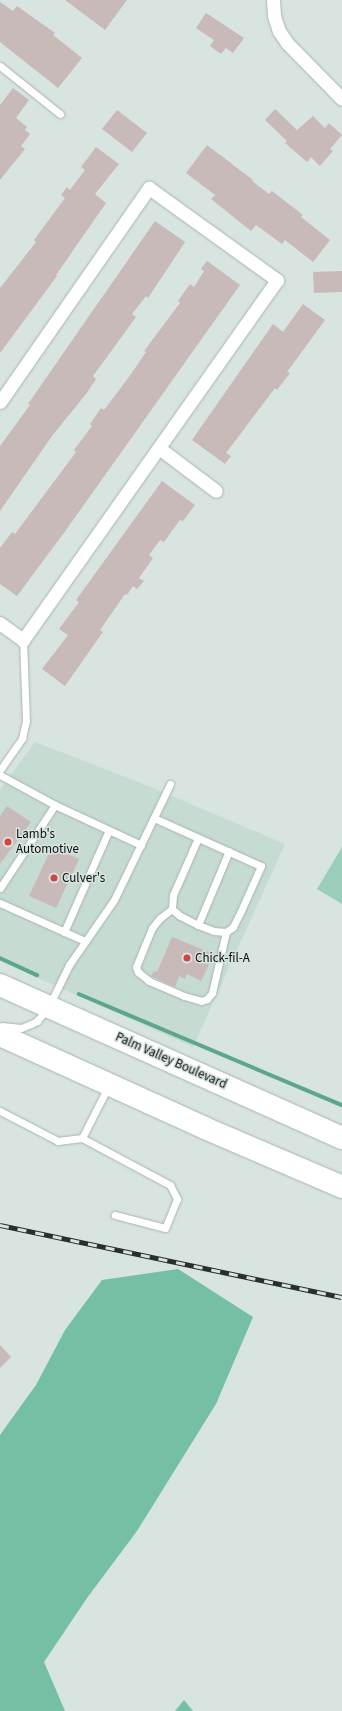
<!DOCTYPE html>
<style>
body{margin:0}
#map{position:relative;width:342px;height:1711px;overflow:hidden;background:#d7e4df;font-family:"Source Sans 3",sans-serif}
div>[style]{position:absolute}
.built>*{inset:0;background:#c6dbd2}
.green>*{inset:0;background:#9aceba}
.forest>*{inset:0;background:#75bfa4}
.stream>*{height:3.5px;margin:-1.75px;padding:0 1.75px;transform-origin:1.75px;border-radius:1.75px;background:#5ca68c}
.building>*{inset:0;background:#c8bab9}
.roads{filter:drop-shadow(0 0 1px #a8b5af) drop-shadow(0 0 1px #a8b5af)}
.service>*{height:7px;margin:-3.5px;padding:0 3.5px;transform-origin:3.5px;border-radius:3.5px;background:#fff}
.minor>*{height:13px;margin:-6.5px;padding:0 6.5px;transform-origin:6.5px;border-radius:6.5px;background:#fff}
.trunk>*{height:22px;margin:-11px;padding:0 11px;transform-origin:11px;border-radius:11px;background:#fff}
.rail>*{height:4.5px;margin-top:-2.25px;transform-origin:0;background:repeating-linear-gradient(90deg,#d7e4df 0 9px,#2a2f2e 0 18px);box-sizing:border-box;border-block:1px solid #2a2f2e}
.dots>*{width:11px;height:11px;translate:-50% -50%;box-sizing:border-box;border:2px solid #d7e4df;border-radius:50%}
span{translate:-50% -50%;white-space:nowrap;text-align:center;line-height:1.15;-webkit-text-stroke:3px #d7e4df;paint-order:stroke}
.poi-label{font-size:13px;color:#0b0f0e}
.left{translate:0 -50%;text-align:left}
.street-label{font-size:13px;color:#0b0f0e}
</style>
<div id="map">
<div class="built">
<i style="clip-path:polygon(35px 742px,146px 785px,285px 844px,193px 1047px,0 961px,0 790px)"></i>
</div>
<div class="green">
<i style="clip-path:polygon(342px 847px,342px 904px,317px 889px)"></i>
</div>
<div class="forest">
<i style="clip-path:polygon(178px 1269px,253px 1317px,216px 1404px,137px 1531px,87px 1598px,44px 1662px,65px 1711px,0 1711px,0 1435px,36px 1385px,65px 1330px,102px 1280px)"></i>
<i style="clip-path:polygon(184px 1700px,193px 1711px,175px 1711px)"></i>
</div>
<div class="stream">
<i style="left:0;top:958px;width:41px;rotate:24.7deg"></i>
<i style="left:79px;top:994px;width:285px;rotate:22.9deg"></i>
</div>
<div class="building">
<i style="clip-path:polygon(65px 0,127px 0,105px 30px)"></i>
<i style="clip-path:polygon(0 2px,13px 11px,17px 6px,55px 33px,53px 35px,82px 58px,58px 88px,0 42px)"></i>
<i style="clip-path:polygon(206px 13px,244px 38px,233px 53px,226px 48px,221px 54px,210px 46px,214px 40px,196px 28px)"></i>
<i style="clip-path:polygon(13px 88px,29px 100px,16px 118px,27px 127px,25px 130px,30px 134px,21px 146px,25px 149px,0 180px,0 105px)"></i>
<i style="clip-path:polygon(275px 109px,297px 130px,313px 116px,325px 128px,329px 123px,342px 135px,330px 149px,333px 151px,320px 166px,311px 157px,307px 162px,285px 143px,287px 141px,265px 120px)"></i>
<i style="clip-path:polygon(117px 110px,147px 133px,132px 152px,102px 129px)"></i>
<i style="clip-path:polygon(207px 145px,253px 180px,252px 181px,269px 194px,272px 191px,303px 215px,301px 217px,330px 240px,313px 262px,285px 240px,282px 244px,256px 225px,251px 231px,211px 199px,215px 195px,186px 173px)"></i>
<i style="clip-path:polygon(96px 147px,119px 164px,95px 194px,106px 203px,56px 275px,57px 276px,0 353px,0 288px,36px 242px,34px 240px,65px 198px,61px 195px,67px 187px,70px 190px,85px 170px,81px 167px)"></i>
<i style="clip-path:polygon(155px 221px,185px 242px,148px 298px,146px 296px,132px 314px,136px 317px,93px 376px,96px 379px,86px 394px,52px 436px,0 511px,0 446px,30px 405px,28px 404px)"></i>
<i style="clip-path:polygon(207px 261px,240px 285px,66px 530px,17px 596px,0 584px,0 548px,12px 532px,15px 534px,76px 452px,74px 450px,92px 426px,90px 424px,101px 408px,104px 410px,129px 377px,146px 352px,144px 351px,180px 303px,178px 301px,190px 284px,194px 287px,204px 271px,201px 269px)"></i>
<i style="clip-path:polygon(342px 271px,342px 292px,314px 293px,313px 272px)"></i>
<i style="clip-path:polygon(303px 304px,325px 320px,287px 372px,290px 373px,277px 390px,275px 388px,226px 453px,231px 456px,225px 464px,192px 440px,273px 324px,283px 332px)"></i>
<i style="clip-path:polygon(162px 481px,195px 505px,183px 521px,180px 520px,164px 542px,160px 540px,149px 555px,153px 558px,139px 578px,144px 581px,137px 589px,133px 586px,127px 595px,125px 594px,100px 630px,103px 632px,65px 686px,42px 669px,68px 635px,59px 629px,79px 602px,76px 600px)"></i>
<i style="clip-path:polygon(7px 806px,31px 822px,0 864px,0 816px)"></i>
<i style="clip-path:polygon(52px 847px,79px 859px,56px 908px,29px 896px)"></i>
<i style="clip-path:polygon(172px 937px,214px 954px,201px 981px,187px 974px,185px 979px,179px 976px,175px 987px,151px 976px,154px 971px,157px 972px)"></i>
<i style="clip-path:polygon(0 1345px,11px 1357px,0 1368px)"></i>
</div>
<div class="roads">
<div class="service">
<i style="left:0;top:66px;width:77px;rotate:38.7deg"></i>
<i style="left:0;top:770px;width:39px;rotate:-55deg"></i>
<i style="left:22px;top:738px;width:17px;rotate:-77deg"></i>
<i style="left:26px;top:721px;width:81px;rotate:-92.1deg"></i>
<i style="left:0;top:775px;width:63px;rotate:28.6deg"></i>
<i style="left:154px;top:818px;width:117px;rotate:24.2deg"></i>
<i style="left:261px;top:866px;width:51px;rotate:114.1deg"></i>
<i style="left:240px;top:913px;width:16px;rotate:117deg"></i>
<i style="left:233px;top:927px;width:9px;rotate:144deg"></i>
<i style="left:226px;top:932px;width:12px;rotate:-175deg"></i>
<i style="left:214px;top:931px;width:17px;rotate:-159deg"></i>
<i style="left:198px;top:925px;width:20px;rotate:-153deg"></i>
<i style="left:180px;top:916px;width:11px;rotate:-139deg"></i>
<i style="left:172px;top:909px;width:14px;rotate:-86deg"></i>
<i style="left:173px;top:895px;width:62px;rotate:-66.3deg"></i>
<i style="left:0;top:888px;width:100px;rotate:-56.5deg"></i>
<i style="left:55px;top:805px;width:95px;rotate:24.9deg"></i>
<i style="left:0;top:903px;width:93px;rotate:24.1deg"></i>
<i style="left:172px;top:909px;width:15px;rotate:143deg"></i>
<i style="left:160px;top:918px;width:13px;rotate:129deg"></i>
<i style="left:152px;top:928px;width:42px;rotate:112.3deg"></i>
<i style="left:136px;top:967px;width:5px;rotate:68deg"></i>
<i style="left:138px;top:972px;width:14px;rotate:39deg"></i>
<i style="left:149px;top:981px;width:38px;rotate:23deg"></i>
<i style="left:184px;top:996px;width:18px;rotate:16deg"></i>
<i style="left:201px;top:1001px;width:6px;rotate:-18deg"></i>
<i style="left:207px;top:999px;width:8px;rotate:-50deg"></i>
<i style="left:212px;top:993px;width:63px;rotate:-77.1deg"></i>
<i style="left:198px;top:925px;width:80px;rotate:-67.3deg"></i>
<i style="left:64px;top:932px;width:111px;rotate:-66.2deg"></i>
<i style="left:2px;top:1026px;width:19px;rotate:6deg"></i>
<i style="left:21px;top:1028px;width:11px;rotate:-22deg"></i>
<i style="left:31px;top:1024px;width:7px;rotate:-27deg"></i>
<i style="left:37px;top:1021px;width:19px;rotate:-51deg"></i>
<i style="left:49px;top:1006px;width:46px;rotate:-64deg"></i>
<i style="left:69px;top:965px;width:79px;rotate:-55.3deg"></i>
<i style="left:114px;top:900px;width:129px;rotate:-64.2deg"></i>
<i style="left:0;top:1111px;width:65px;rotate:27.3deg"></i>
<i style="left:58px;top:1141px;width:24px;rotate:-7deg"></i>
<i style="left:82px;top:1138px;width:100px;rotate:28.1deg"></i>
<i style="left:170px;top:1185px;width:16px;rotate:63deg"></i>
<i style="left:177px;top:1199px;width:31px;rotate:112deg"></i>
<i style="left:165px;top:1228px;width:52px;rotate:-165.4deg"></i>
<i style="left:82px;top:1138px;width:57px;rotate:-63deg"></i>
</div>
<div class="minor">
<i style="left:273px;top:0;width:16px;rotate:86deg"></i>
<i style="left:274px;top:16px;width:16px;rotate:72deg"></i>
<i style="left:279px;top:31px;width:14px;rotate:56deg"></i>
<i style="left:287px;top:43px;width:78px;rotate:45.5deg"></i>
<i style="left:0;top:402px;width:261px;rotate:-55.2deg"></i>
<i style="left:149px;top:188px;width:158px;rotate:35.7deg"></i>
<i style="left:277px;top:280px;width:441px;rotate:125.2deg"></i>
<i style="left:23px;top:640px;width:29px;rotate:-144deg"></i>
<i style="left:159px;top:448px;width:71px;rotate:37deg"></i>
</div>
<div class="trunk">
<i style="left:0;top:985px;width:375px;rotate:24.1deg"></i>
<i style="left:0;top:1035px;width:227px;rotate:24.4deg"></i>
<i style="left:207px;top:1129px;width:147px;rotate:23.2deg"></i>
</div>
</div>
<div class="rail">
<i style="left:0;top:1225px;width:349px;rotate:11.9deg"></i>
</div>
<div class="dots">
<i style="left:8px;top:842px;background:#d44540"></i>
<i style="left:54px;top:878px;background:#d44540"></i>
<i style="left:187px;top:958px;background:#d44540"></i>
</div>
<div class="poi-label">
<span class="left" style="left:16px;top:842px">Lamb's<br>Automotive</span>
<span class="left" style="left:62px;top:878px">Culver's</span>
<span class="left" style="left:195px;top:958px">Chick-fil-A</span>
</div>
<div class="street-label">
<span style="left:171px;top:1061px;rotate:24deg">Palm Valley Boulevard</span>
</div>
</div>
